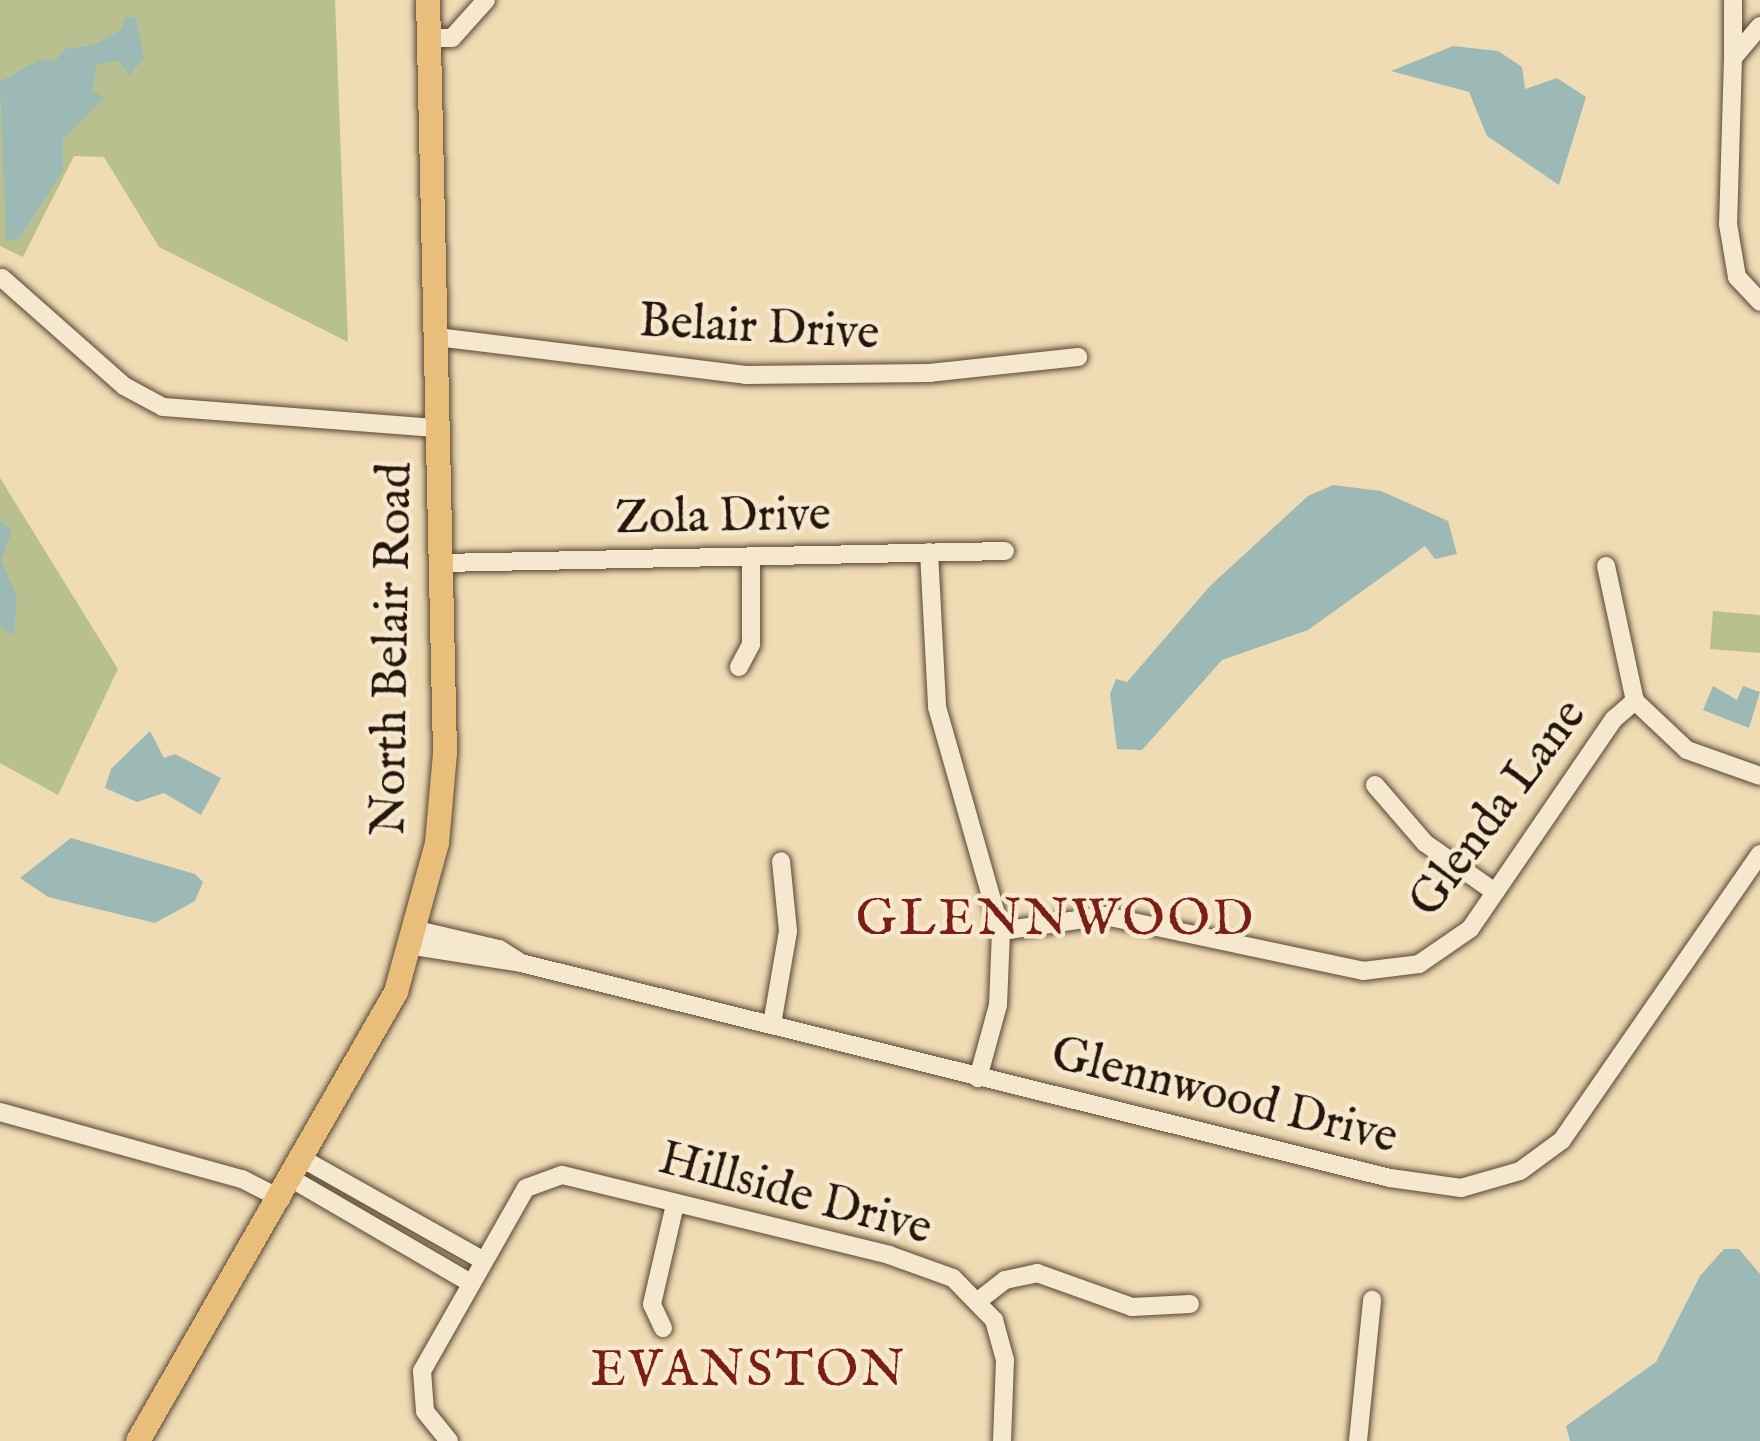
<!DOCTYPE html>
<style>
body{margin:0}
#map{position:relative;width:1760px;height:1441px;overflow:hidden;background:#efdbb4;font-family:"IM FELL English",serif}
div>[style]{position:absolute}
.green>*{inset:0;background:#b7c08e}
.water>*{inset:0;background:#9cb9b5}
.roads{filter:drop-shadow(0 0 3px #584635) drop-shadow(0 0 3px #584635)}
.minor>*{height:18px;margin:-9px;padding:0 9px;transform-origin:9px;border-radius:9px;background:#f5e8ce}
.major>*{height:24px;margin:-12px;padding:0 12px;transform-origin:12px;border-radius:12px;background:#e8be7a}
span{translate:-50% -50%;white-space:nowrap;text-align:center;line-height:1.15;-webkit-text-stroke:9px #f5e8ce;paint-order:stroke}
.street-label{font-size:48px;color:#25150b}
.neighbourhood-label{font-size:51px;color:#7a1f14;letter-spacing:3px}
</style>
<div id="map">
<div class="green">
<i style="clip-path:polygon(0 0,335px 0,348px 342px,159px 247px,104px 157px,74px 156px,23px 257px,0 246px)"></i>
<i style="clip-path:polygon(0 478px,118px 669px,58px 795px,0 763px)"></i>
<i style="clip-path:polygon(1713px 611px,1760px 615px,1760px 653px,1710px 649px)"></i>
</div>
<div class="water">
<i style="clip-path:polygon(126px 17px,136px 18px,144px 57px,130px 75px,117px 60px,97px 65px,92px 90px,104px 98px,63px 138px,63px 170px,19px 239px,6px 240px,0 82px,39px 60px,55px 61px,65px 49px,94px 45px,121px 30px)"></i>
<i style="clip-path:polygon(1453px 46px,1498px 51px,1522px 67px,1525px 89px,1557px 78px,1586px 97px,1559px 185px,1487px 136px,1469px 92px,1391px 71px)"></i>
<i style="clip-path:polygon(1333px 485px,1381px 491px,1448px 521px,1457px 554px,1435px 559px,1425px 546px,1308px 630px,1222px 660px,1142px 750px,1117px 749px,1110px 694px,1116px 679px,1127px 682px,1210px 586px,1308px 496px)"></i>
<i style="clip-path:polygon(0 520px,12px 531px,1px 560px,17px 596px,14px 635px,0 627px)"></i>
<i style="clip-path:polygon(1713px 686px,1737px 700px,1743px 686px,1760px 692px,1749px 728px,1703px 710px)"></i>
<i style="clip-path:polygon(150px 731px,164px 758px,175px 754px,221px 778px,201px 815px,164px 793px,137px 802px,105px 788px,111px 769px)"></i>
<i style="clip-path:polygon(71px 838px,195px 874px,203px 882px,195px 901px,155px 923px,48px 897px,20px 878px)"></i>
<i style="clip-path:polygon(1724px 1249px,1739px 1249px,1760px 1274px,1760px 1441px,1570px 1441px,1566px 1426px,1656px 1362px,1700px 1276px)"></i>
</div>
<div class="roads">
<div class="minor">
<i style="left:1733px;top:0;width:58px;rotate:90deg"></i>
<i style="left:1760px;top:26px;width:42px;rotate:130.2deg"></i>
<i style="left:1733px;top:58px;width:166px;rotate:91.7deg"></i>
<i style="left:1728px;top:224px;width:54px;rotate:80.4deg"></i>
<i style="left:1737px;top:277px;width:34px;rotate:47deg"></i>
<i style="left:429px;top:38px;width:23px"></i>
<i style="left:452px;top:38px;width:51px;rotate:-48.2deg"></i>
<i style="left:2px;top:278px;width:163px;rotate:41.5deg"></i>
<i style="left:124px;top:386px;width:44px;rotate:28.3deg"></i>
<i style="left:163px;top:407px;width:277px;rotate:4.4deg"></i>
<i style="left:437px;top:337px;width:311px;rotate:7deg"></i>
<i style="left:746px;top:375px;width:183px;rotate:-0.6deg"></i>
<i style="left:929px;top:373px;width:150px;rotate:-6.1deg"></i>
<i style="left:929px;top:552px;width:155px;rotate:87deg"></i>
<i style="left:937px;top:707px;width:233px;rotate:74.1deg"></i>
<i style="left:1001px;top:931px;width:74px;rotate:92.3deg"></i>
<i style="left:998px;top:1005px;width:76px;rotate:105.3deg"></i>
<i style="left:442px;top:563px;width:563px;rotate:-1.22deg"></i>
<i style="left:1606px;top:566px;width:138px;rotate:77.9deg"></i>
<i style="left:1635px;top:701px;width:71px;rotate:43.3deg"></i>
<i style="left:1687px;top:750px;width:77px;rotate:19.6deg"></i>
<i style="left:739px;top:667px;width:26px;rotate:-62deg"></i>
<i style="left:751px;top:644px;width:88px;rotate:-90deg"></i>
<i style="left:1375px;top:785px;width:77px;rotate:49.2deg"></i>
<i style="left:1425px;top:843px;width:85px;rotate:35deg"></i>
<i style="left:417px;top:930px;width:84px;rotate:13deg"></i>
<i style="left:499px;top:949px;width:26px;rotate:32deg"></i>
<i style="left:1001px;top:931px;width:105px;rotate:-8.2deg"></i>
<i style="left:1105px;top:916px;width:264px;rotate:12deg"></i>
<i style="left:1363px;top:971px;width:56px;rotate:-7.1deg"></i>
<i style="left:1419px;top:964px;width:62px;rotate:-34.5deg"></i>
<i style="left:1470px;top:929px;width:255px;rotate:-55.6deg"></i>
<i style="left:1614px;top:719px;width:28px;rotate:-41deg"></i>
<i style="left:414px;top:946px;width:108px;rotate:9deg"></i>
<i style="left:521px;top:963px;width:895px;rotate:13.9deg"></i>
<i style="left:1390px;top:1178px;width:72px;rotate:8deg"></i>
<i style="left:1461px;top:1188px;width:61px;rotate:-16.1deg"></i>
<i style="left:1520px;top:1171px;width:52px;rotate:-36.4deg"></i>
<i style="left:1562px;top:1140px;width:348px;rotate:-55.3deg"></i>
<i style="left:772px;top:1024px;width:94px;rotate:-80.2deg"></i>
<i style="left:788px;top:931px;width:70px;rotate:-95.7deg"></i>
<i style="left:0;top:1112px;width:251px;rotate:15.5deg"></i>
<i style="left:242px;top:1179px;width:44px;rotate:27.1deg"></i>
<i style="left:303px;top:1159px;width:206px;rotate:29.4deg"></i>
<i style="left:292px;top:1179px;width:205px;rotate:30.2deg"></i>
<i style="left:978px;top:1301px;width:34px;rotate:-38deg"></i>
<i style="left:1005px;top:1280px;width:33px;rotate:-12deg"></i>
<i style="left:1037px;top:1273px;width:101px;rotate:19.7deg"></i>
<i style="left:1132px;top:1307px;width:58px;rotate:-3deg"></i>
<i style="left:663px;top:1328px;width:26px;rotate:-115deg"></i>
<i style="left:652px;top:1304px;width:103px;rotate:-77deg"></i>
<i style="left:449px;top:1441px;width:38px;rotate:-129deg"></i>
<i style="left:425px;top:1411px;width:40px;rotate:-94.3deg"></i>
<i style="left:422px;top:1371px;width:210px;rotate:-60.4deg"></i>
<i style="left:526px;top:1188px;width:38px;rotate:-20deg"></i>
<i style="left:562px;top:1175px;width:337px;rotate:13.7deg"></i>
<i style="left:889px;top:1255px;width:68px;rotate:19.8deg"></i>
<i style="left:953px;top:1278px;width:59px;rotate:45.7deg"></i>
<i style="left:994px;top:1320px;width:41px;rotate:74.6deg"></i>
<i style="left:1005px;top:1360px;width:81px;rotate:92.1deg"></i>
<i style="left:1358px;top:1441px;width:142px;rotate:-84.3deg"></i>
</div>
<div class="major">
<i style="left:138px;top:1441px;width:518px;rotate:-60.12deg"></i>
<i style="left:396px;top:992px;width:155px;rotate:-74.6deg"></i>
<i style="left:437px;top:843px;width:90px;rotate:-84.9deg"></i>
<i style="left:445px;top:753px;width:753px;rotate:-91.29deg"></i>
</div>
</div>
<div class="street-label">
<span style="left:759px;top:329px;rotate:3deg">Belair Drive</span>
<span style="left:723px;top:518px;rotate:-1deg">Zola Drive</span>
<span style="left:394px;top:649px;rotate:-89deg">North Belair Road</span>
<span style="left:1499px;top:809px;rotate:-53deg">Glenda Lane</span>
<span style="left:1224px;top:1097px;rotate:14deg">Glennwood Drive</span>
<span style="left:795px;top:1195px;rotate:15deg">Hillside Drive</span>
</div>
<div class="neighbourhood-label">
<span style="left:1056px;top:921px">GLENNWOOD</span>
<span style="left:749px;top:1372px">EVANSTON</span>
</div>
</div>
